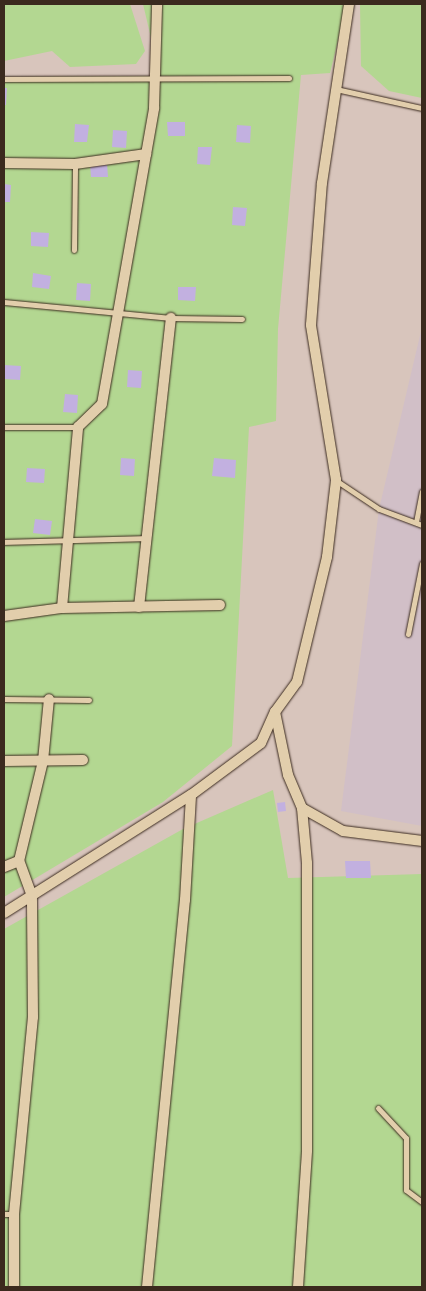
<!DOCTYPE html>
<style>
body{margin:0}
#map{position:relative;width:426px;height:1291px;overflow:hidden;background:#d8c5bc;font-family:Caveat,sans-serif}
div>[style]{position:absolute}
.built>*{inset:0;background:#d1bfc7}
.green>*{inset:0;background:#b3d791}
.building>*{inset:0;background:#c2b0e0}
.roads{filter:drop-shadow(0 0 1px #3b2a1e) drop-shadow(0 0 1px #3b2a1e)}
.lane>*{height:5px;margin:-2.5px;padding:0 2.5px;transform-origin:2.5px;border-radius:2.5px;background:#e2ceac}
.street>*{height:10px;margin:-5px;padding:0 5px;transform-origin:5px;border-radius:5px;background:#e2ceac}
span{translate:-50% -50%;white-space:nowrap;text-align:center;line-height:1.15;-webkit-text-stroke:4.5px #e2ceac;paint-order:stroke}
.frame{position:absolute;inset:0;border:5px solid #3b2a1e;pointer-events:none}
</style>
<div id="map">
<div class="built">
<i style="clip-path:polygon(422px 327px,422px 826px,341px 811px,379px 509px)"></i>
</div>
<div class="green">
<i style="clip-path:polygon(4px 4px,130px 4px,145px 51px,136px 64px,70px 67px,52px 51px,4px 61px)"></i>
<i style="clip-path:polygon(143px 4px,347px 4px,330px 73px,301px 75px,278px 329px,276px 421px,249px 427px,232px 746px,163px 802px,4px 897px,4px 77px,160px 76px)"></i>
<i style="clip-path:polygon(360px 4px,422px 4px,422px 98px,389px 91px,361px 66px)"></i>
<i style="clip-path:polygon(273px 790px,288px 878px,422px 874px,422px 1287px,4px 1287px,4px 929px,183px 829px)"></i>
</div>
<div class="building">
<i style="clip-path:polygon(4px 88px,7px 88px,6px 105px,4px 105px)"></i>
<i style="clip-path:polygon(167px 122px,185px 122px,185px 136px,168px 136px)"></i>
<i style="clip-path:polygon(75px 124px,89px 125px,87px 142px,74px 142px)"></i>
<i style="clip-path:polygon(237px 125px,251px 126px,250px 143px,236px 142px)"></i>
<i style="clip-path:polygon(113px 130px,127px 131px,126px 148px,112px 147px)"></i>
<i style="clip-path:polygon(198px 147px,212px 147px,210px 165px,197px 164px)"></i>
<i style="clip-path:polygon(107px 163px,108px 177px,91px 177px,90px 164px)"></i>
<i style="clip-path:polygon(4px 184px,11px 185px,10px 202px,4px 202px)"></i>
<i style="clip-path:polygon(233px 207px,247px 208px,245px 226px,232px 225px)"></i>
<i style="clip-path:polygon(31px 232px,49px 233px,48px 247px,31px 246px)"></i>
<i style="clip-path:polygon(33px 273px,51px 276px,49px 289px,32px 287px)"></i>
<i style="clip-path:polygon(77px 283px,91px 284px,90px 301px,76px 300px)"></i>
<i style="clip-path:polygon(178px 287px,196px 287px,195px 301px,178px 300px)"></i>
<i style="clip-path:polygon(4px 365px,21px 366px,20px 380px,4px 379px)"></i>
<i style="clip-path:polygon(128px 370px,142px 371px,141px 388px,127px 387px)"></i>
<i style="clip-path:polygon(65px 394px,78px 395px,77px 413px,63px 412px)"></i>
<i style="clip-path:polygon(121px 458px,135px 459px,134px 476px,120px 475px)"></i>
<i style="clip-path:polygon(214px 458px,236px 460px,235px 478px,212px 476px)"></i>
<i style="clip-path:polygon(27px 468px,45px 469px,44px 483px,26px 482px)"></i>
<i style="clip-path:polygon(35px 519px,52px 521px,50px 535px,33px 533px)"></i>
<i style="clip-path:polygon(285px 802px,286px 811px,278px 812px,277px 803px)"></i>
<i style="clip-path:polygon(345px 861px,370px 861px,371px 878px,346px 878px)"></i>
</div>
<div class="roads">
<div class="lane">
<i style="left:4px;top:79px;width:285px;rotate:-0.2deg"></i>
<i style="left:336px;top:89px;width:88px;rotate:12.5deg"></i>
<i style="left:74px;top:250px;width:86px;rotate:-89.3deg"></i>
<i style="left:4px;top:302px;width:168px;rotate:5.5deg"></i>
<i style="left:171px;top:318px;width:71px;rotate:0.8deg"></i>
<i style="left:4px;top:427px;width:73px"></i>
<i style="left:337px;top:481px;width:50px;rotate:33.7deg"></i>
<i style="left:379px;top:509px;width:46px;rotate:20.4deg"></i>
<i style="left:416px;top:522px;width:31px;rotate:-79deg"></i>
<i style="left:4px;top:542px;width:143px;rotate:-1.6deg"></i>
<i style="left:408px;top:634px;width:72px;rotate:-78.8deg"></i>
<i style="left:4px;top:699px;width:85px;rotate:0.7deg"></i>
<i style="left:378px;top:1108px;width:41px;rotate:47deg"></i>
<i style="left:406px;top:1138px;width:52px;rotate:90deg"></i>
<i style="left:406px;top:1190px;width:20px;rotate:37deg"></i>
<i style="left:4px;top:1214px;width:10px"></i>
</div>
<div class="street">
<i style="left:4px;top:163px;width:71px;rotate:0.8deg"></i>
<i style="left:75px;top:164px;width:72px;rotate:-8deg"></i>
<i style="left:139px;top:607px;width:291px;rotate:-83.7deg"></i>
<i style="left:62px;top:608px;width:182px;rotate:-84.9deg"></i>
<i style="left:78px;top:427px;width:33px;rotate:-44deg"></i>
<i style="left:102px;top:404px;width:301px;rotate:-80deg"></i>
<i style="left:154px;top:108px;width:104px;rotate:-88.3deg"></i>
<i style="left:4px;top:616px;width:59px;rotate:-7.9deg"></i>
<i style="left:62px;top:608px;width:158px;rotate:-1.1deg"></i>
<i style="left:275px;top:712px;width:64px;rotate:78.3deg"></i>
<i style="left:288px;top:775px;width:36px;rotate:67deg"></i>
<i style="left:302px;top:808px;width:47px;rotate:29.3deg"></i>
<i style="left:343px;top:831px;width:80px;rotate:7.2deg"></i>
<i style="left:4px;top:761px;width:79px;rotate:-0.7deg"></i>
<i style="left:4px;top:867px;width:16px;rotate:-22deg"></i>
<i style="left:4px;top:913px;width:221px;rotate:-32.3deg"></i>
<i style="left:191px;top:795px;width:87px;rotate:-36.6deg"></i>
<i style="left:261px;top:743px;width:34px;rotate:-66deg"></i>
<i style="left:275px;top:712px;width:37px;rotate:-54deg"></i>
<i style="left:297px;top:682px;width:129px;rotate:-76.5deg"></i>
<i style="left:327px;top:557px;width:78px;rotate:-83.3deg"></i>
<i style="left:336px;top:480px;width:157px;rotate:-99.2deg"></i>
<i style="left:311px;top:325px;width:142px;rotate:-85.6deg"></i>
<i style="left:322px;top:183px;width:181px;rotate:-81.4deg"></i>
<i style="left:14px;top:1287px;width:73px;rotate:-90deg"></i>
<i style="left:14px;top:1214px;width:198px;rotate:-84.5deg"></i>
<i style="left:33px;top:1017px;width:121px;rotate:-90.5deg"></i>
<i style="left:32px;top:896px;width:37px;rotate:-110deg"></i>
<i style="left:19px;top:861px;width:103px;rotate:-76.5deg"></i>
<i style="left:43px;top:761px;width:62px;rotate:-84.5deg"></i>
<i style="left:147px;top:1287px;width:389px;rotate:-84.4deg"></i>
<i style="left:185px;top:900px;width:105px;rotate:-86.7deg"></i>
<i style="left:298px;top:1287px;width:137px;rotate:-86.2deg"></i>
<i style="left:307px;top:1150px;width:287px;rotate:-90deg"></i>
<i style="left:307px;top:863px;width:55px;rotate:-95.2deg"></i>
</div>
</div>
<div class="frame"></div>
</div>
